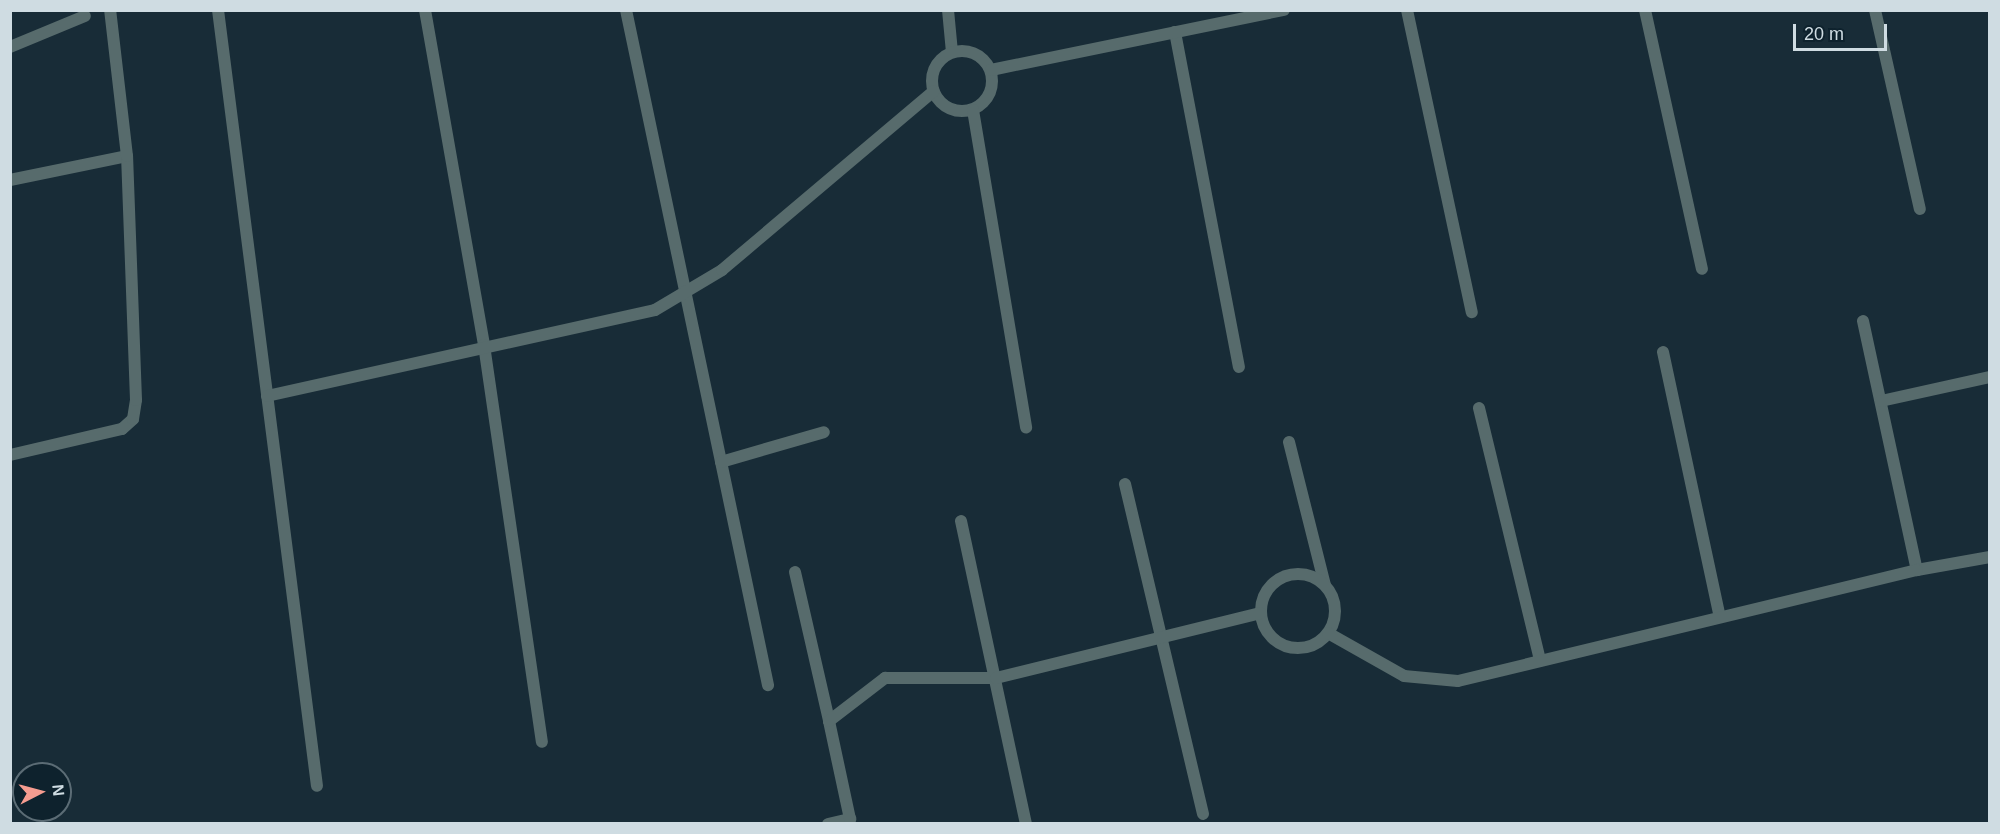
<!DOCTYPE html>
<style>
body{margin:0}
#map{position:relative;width:2000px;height:834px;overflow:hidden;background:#182c37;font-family:Arial,sans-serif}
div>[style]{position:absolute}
.street>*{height:12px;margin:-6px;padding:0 6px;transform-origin:6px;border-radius:6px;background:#576b6c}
.street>.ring{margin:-6px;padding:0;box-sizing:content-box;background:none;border:12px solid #576b6c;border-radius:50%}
span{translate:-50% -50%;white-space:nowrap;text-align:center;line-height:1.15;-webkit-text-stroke:4.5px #0e222d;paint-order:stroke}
.frame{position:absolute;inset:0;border:12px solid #cfdce2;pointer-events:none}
.north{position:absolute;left:12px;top:762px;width:60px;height:60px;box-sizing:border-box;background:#0e222d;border:2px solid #5b6c75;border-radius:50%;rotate:84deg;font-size:16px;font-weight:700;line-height:24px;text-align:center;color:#cfdce2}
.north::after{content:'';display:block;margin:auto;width:21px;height:27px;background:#f59c90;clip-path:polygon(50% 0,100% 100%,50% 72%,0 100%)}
.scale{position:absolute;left:1793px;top:24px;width:94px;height:27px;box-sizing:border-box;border:3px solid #cfdce2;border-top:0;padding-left:8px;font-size:18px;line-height:21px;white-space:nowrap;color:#cfdce2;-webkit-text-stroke:4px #0e222d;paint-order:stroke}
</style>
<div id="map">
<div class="street">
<i style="left:218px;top:10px;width:782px;rotate:82.73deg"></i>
<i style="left:425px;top:10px;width:340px;rotate:80deg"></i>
<i style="left:484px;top:345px;width:401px;rotate:81.7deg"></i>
<i style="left:626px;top:10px;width:690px;rotate:78.12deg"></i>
<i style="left:948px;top:10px;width:42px;rotate:84.6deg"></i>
<i style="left:1407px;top:10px;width:309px;rotate:77.9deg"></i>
<i style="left:1645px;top:10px;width:265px;rotate:77.6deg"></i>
<i style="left:1875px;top:10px;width:204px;rotate:77.3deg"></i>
<i style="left:1175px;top:32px;width:341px;rotate:79.2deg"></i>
<i style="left:10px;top:47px;width:81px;rotate:-22.5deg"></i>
<i class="ring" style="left:932px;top:51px;width:48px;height:48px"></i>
<i style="left:991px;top:70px;width:299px;rotate:-11.6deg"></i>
<i style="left:973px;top:110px;width:322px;rotate:80.5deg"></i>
<i style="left:10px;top:180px;width:119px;rotate:-11.6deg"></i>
<i style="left:1863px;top:321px;width:255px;rotate:77.8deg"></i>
<i style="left:1917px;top:570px;width:74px;rotate:-10.1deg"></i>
<i style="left:1663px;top:352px;width:271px;rotate:77.9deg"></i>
<i style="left:267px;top:396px;width:397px;rotate:-12.5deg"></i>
<i style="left:655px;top:310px;width:78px;rotate:-30.8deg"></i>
<i style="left:722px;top:270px;width:277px;rotate:-40.2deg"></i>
<i style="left:1881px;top:401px;width:112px;rotate:-12.4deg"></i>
<i style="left:1479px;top:408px;width:260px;rotate:76.4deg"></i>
<i style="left:1289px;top:442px;width:147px;rotate:75.9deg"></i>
<i style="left:10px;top:455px;width:115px;rotate:-13.1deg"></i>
<i style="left:122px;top:429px;width:15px;rotate:-42deg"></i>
<i style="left:133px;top:419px;width:19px;rotate:-81deg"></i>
<i style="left:136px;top:400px;width:244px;rotate:-92.1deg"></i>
<i style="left:127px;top:156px;width:147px;rotate:-96.6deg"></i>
<i style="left:721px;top:462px;width:107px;rotate:-16.2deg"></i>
<i style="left:1125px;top:484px;width:339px;rotate:76.7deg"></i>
<i style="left:961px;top:521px;width:310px;rotate:77.9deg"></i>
<i style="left:795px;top:572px;width:153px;rotate:77.1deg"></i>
<i class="ring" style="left:1261px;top:574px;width:62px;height:62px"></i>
<i style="left:1328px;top:633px;width:87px;rotate:29.5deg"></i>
<i style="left:1404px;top:676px;width:54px;rotate:5.3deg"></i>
<i style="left:1458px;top:681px;width:472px;rotate:-13.6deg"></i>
<i style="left:828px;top:824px;width:23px;rotate:-13deg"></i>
<i style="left:850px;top:819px;width:100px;rotate:-102.1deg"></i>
<i style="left:829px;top:721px;width:71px;rotate:-37.5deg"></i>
<i style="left:885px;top:678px;width:111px"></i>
<i style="left:996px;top:678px;width:272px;rotate:-13.8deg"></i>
</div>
<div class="frame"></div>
<div class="north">N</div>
<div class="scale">20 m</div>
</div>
